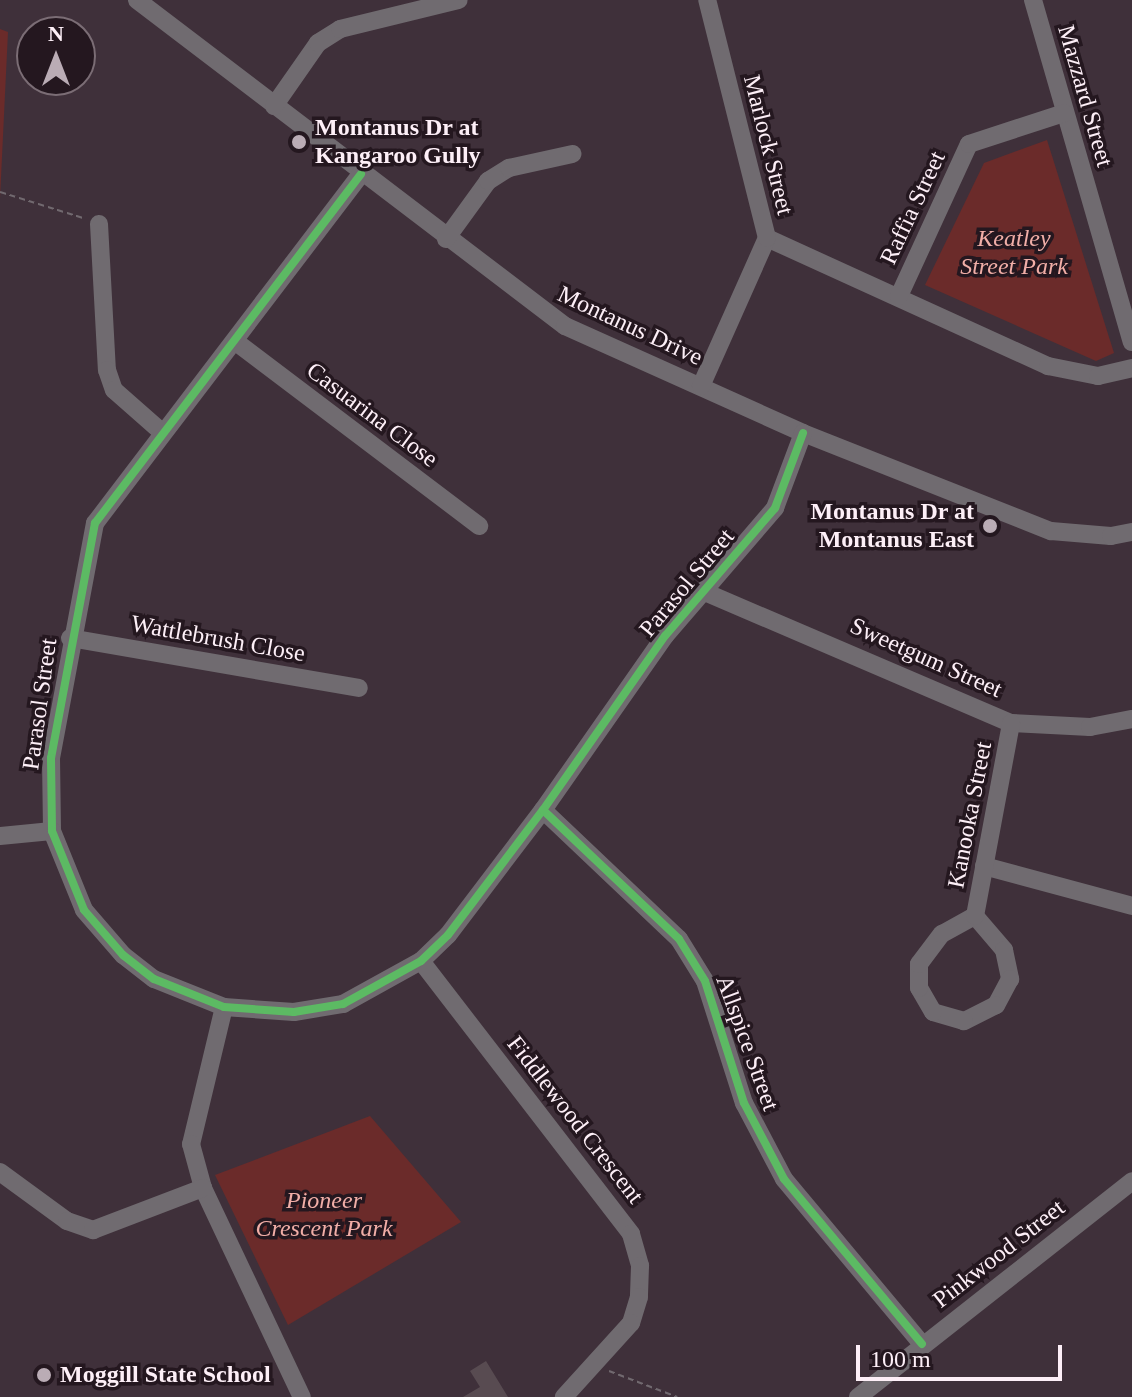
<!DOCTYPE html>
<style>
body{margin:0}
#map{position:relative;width:1132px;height:1397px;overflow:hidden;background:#3f303a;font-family:"Times New Roman",serif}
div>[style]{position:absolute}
.green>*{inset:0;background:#6b2b2a}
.building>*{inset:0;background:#584b51}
.path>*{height:2px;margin-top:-1px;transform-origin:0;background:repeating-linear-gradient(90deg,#71696f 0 6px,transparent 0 10px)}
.minor>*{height:18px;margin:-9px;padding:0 9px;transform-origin:9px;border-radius:9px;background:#706b70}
.cycleway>*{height:8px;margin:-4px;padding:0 4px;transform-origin:4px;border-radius:4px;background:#5cba63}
.dots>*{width:22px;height:22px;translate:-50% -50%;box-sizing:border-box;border:4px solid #24171f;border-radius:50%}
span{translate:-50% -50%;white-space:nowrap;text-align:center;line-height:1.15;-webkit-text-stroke:7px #24171f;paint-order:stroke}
.street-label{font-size:24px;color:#fdeff7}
.poi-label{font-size:24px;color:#fdeff7;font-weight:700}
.left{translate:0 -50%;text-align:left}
.right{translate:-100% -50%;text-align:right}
.park-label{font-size:24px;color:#f1aea7;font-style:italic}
.north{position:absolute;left:16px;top:16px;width:80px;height:80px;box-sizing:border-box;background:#24171f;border:2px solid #7b6d75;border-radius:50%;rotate:0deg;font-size:22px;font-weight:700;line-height:32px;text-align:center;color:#fdeff7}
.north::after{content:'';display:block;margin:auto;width:28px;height:36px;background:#baacb5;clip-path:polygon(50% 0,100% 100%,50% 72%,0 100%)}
.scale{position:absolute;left:856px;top:1345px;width:206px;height:36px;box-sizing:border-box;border:4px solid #fdeff7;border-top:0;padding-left:10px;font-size:24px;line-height:28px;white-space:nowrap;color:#fdeff7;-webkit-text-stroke:6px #24171f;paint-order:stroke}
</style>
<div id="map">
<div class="green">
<i style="clip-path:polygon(0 29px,8px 32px,0 198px)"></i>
<i style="clip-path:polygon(1047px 140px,1114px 353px,1096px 361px,925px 285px,984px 163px)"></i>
<i style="clip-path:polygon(370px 1116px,461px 1222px,288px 1325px,215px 1175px)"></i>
</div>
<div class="building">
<i style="clip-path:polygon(486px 1361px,508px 1397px,463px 1397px,480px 1387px,470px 1371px)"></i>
</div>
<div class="path">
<i style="left:0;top:192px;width:87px;rotate:17.4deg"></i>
<i style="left:609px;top:1371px;width:73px;rotate:20.9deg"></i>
</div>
<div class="minor">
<i style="left:137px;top:0;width:538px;rotate:37.3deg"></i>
<i style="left:565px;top:326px;width:261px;rotate:24.2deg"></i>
<i style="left:803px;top:433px;width:267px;rotate:21.6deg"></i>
<i style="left:1051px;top:531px;width:60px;rotate:4.8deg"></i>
<i style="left:1111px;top:536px;width:21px;rotate:-11deg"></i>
<i style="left:1033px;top:0;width:356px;rotate:73.9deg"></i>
<i style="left:274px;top:106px;width:77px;rotate:-55.1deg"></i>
<i style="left:318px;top:43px;width:26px;rotate:-32deg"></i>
<i style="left:340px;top:29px;width:122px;rotate:-13.7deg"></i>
<i style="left:361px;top:174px;width:439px;rotate:127.3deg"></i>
<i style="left:95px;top:523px;width:239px;rotate:100.6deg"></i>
<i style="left:51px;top:758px;width:73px;rotate:89.2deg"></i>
<i style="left:52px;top:831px;width:85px;rotate:67.9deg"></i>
<i style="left:84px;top:910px;width:60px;rotate:49.1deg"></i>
<i style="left:123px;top:955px;width:39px;rotate:38deg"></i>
<i style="left:154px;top:979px;width:75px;rotate:21.8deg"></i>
<i style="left:224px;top:1007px;width:70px;rotate:4.1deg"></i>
<i style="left:294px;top:1012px;width:50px;rotate:-9.3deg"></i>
<i style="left:343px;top:1004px;width:89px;rotate:-28.9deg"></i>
<i style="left:421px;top:961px;width:37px;rotate:-44deg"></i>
<i style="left:448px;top:935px;width:157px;rotate:-52.8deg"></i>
<i style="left:543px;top:810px;width:213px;rotate:-55deg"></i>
<i style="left:665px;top:636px;width:169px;rotate:-49.3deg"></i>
<i style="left:775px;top:508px;width:80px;rotate:-69.5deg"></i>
<i style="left:99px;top:224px;width:146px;rotate:86.9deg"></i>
<i style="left:107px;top:370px;width:21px;rotate:71deg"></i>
<i style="left:114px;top:390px;width:65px;rotate:41.3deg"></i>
<i style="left:767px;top:238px;width:309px;rotate:24.5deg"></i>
<i style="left:1048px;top:366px;width:51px;rotate:11.3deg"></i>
<i style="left:1098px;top:376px;width:35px;rotate:-13deg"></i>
<i style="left:446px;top:239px;width:72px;rotate:-54.1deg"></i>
<i style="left:488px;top:181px;width:25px;rotate:-32deg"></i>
<i style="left:509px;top:168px;width:65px;rotate:-12.5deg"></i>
<i style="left:899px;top:296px;width:167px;rotate:-65.3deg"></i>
<i style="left:969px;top:144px;width:100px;rotate:-18.1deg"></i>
<i style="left:236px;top:342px;width:305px;rotate:37.1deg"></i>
<i style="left:701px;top:386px;width:162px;rotate:-66deg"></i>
<i style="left:767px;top:238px;width:245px;rotate:-104.1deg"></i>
<i style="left:707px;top:593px;width:331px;rotate:23.2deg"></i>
<i style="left:1011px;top:723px;width:79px;rotate:2.9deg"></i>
<i style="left:1090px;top:727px;width:43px;rotate:-10.8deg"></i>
<i style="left:70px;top:638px;width:293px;rotate:9.8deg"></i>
<i style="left:543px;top:810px;width:187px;rotate:43.5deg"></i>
<i style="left:679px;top:939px;width:49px;rotate:58.2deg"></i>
<i style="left:705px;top:981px;width:128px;rotate:72.3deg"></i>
<i style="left:744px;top:1103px;width:86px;rotate:62.2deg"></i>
<i style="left:784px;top:1179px;width:215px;rotate:50.1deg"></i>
<i style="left:0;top:836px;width:52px;rotate:-5.5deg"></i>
<i style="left:984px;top:866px;width:153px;rotate:15.1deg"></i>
<i style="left:975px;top:916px;width:45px;rotate:49.5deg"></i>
<i style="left:1004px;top:950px;width:30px;rotate:78deg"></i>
<i style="left:1010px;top:979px;width:30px;rotate:118deg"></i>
<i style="left:996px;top:1005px;width:36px;rotate:153deg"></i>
<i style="left:964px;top:1021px;width:32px;rotate:-164deg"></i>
<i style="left:933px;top:1012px;width:28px;rotate:-120deg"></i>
<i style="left:919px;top:988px;width:24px;rotate:-90deg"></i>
<i style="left:919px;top:964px;width:38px;rotate:-53deg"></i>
<i style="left:942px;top:934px;width:38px;rotate:-29deg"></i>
<i style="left:975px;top:916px;width:196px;rotate:-79.4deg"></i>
<i style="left:421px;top:961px;width:344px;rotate:52.4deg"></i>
<i style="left:631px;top:1234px;width:33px;rotate:74deg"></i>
<i style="left:640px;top:1266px;width:31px;rotate:92deg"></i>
<i style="left:639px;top:1297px;width:27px;rotate:107deg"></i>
<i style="left:631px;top:1323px;width:100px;rotate:132.2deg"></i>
<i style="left:224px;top:1007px;width:141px;rotate:103.5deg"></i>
<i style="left:191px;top:1144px;width:46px;rotate:74.7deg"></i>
<i style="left:203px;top:1188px;width:231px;rotate:64.7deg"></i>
<i style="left:0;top:1172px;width:83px;rotate:36.2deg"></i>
<i style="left:67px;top:1221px;width:28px;rotate:19deg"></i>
<i style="left:93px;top:1230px;width:118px;rotate:-20.9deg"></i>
<i style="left:858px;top:1397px;width:349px;rotate:-38.2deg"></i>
</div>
<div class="cycleway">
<i style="left:361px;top:174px;width:439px;rotate:127.3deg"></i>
<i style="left:95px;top:523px;width:239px;rotate:100.6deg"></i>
<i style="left:51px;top:758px;width:73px;rotate:89.2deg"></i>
<i style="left:52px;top:831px;width:85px;rotate:67.9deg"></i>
<i style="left:84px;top:910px;width:60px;rotate:49.1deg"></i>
<i style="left:123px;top:955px;width:39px;rotate:38deg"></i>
<i style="left:154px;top:979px;width:75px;rotate:21.8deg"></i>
<i style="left:224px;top:1007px;width:70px;rotate:4.1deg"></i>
<i style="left:294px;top:1012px;width:50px;rotate:-9.3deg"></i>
<i style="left:343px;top:1004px;width:89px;rotate:-28.9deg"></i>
<i style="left:421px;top:961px;width:37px;rotate:-44deg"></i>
<i style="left:448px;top:935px;width:157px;rotate:-52.8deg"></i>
<i style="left:543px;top:810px;width:213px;rotate:-55deg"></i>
<i style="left:665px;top:636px;width:169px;rotate:-49.3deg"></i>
<i style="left:775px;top:508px;width:80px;rotate:-69.5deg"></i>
<i style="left:543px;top:810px;width:187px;rotate:43.5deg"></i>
<i style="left:679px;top:939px;width:49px;rotate:58.2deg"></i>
<i style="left:705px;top:981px;width:128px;rotate:72.3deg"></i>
<i style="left:744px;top:1103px;width:86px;rotate:62.2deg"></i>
<i style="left:784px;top:1179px;width:215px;rotate:50.1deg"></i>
</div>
<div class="dots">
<i style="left:299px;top:142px;background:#baacb5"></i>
<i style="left:990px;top:526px;background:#baacb5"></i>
<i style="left:44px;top:1375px;background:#baacb5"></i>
</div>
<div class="street-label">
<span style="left:1085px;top:96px;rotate:74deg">Mazzard Street</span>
<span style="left:768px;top:145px;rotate:76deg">Marlock Street</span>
<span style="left:913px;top:208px;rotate:-65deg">Raffia Street</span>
<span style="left:630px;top:326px;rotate:25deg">Montanus Drive</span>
<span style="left:372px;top:415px;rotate:37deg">Casuarina Close</span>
<span style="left:687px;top:583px;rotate:-50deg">Parasol Street</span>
<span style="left:218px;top:639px;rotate:10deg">Wattlebrush Close</span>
<span style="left:926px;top:658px;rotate:24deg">Sweetgum Street</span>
<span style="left:40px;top:704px;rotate:-82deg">Parasol Street</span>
<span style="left:970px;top:815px;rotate:-79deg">Kanooka Street</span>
<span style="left:747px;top:1043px;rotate:70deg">Allspice Street</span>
<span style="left:575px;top:1120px;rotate:52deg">Fiddlewood Crescent</span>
<span style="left:999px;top:1254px;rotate:-38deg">Pinkwood Street</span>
</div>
<div class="poi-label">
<span class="left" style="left:315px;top:142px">Montanus Dr at<br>Kangaroo Gully</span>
<span class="right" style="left:974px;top:526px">Montanus Dr at<br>Montanus East</span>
<span class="left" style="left:60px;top:1375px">Moggill State School</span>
</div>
<div class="park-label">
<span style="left:1014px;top:253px">Keatley<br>Street Park</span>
<span style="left:324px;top:1215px">Pioneer<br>Crescent Park</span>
</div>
<div class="north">N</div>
<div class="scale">100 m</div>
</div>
